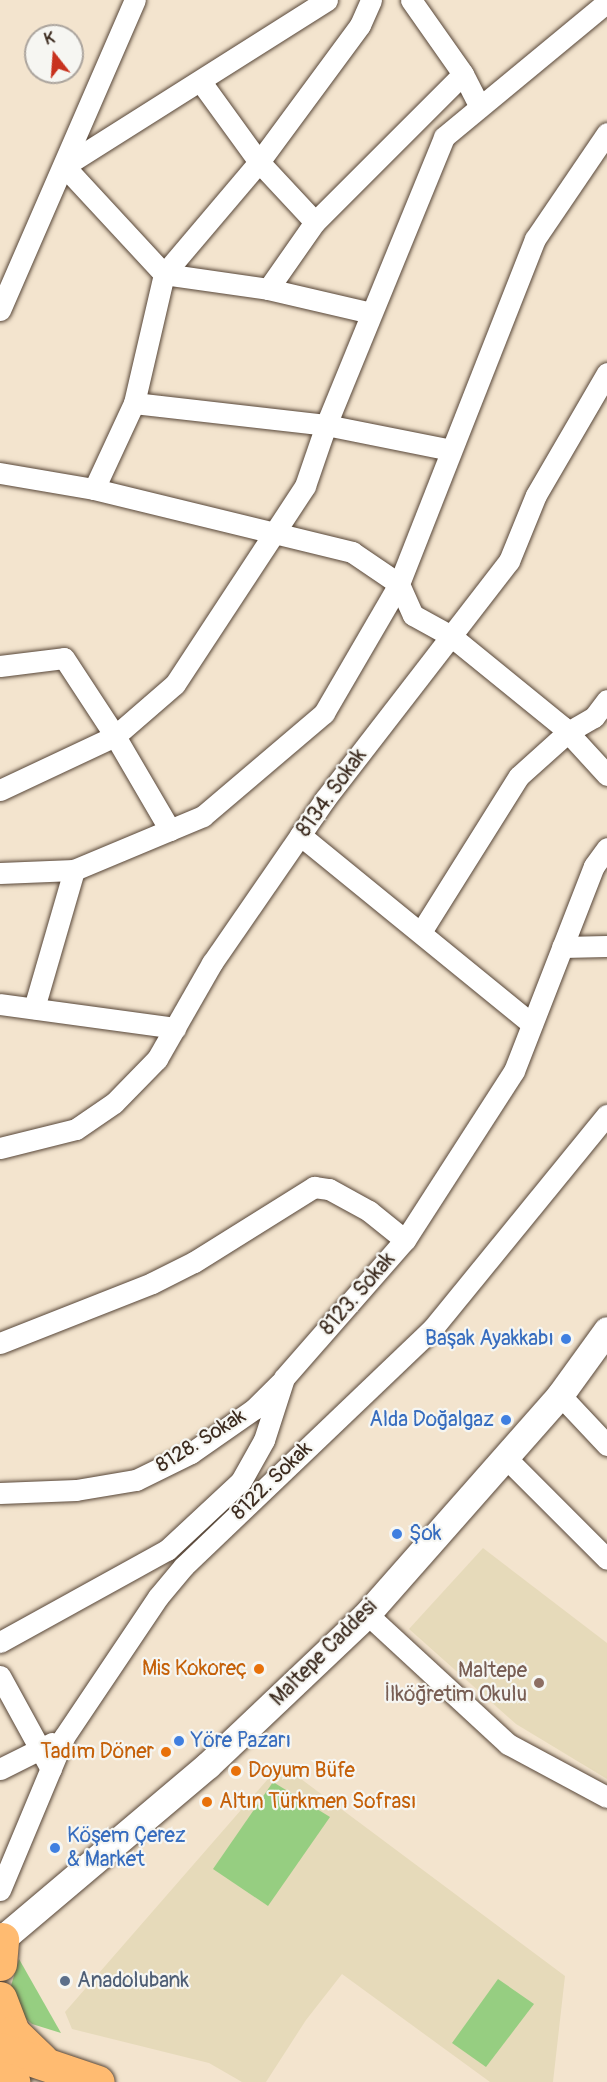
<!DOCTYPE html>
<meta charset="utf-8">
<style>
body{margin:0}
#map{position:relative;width:607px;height:2082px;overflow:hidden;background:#f3e4ce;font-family:Pangolin,sans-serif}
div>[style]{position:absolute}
.built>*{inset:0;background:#e6daba}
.green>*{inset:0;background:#96ce81}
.roads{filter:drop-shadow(0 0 2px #574638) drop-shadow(0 0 2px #574638)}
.minor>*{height:21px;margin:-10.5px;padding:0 10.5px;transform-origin:10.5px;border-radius:10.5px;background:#fff}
.tertiary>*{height:27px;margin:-13.5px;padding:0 13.5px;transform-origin:13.5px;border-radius:13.5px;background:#fff}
.trunk>*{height:33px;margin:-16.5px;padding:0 16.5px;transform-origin:16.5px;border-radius:16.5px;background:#ffbb71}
.dots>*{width:16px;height:16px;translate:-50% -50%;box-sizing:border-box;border:3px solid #f6f6f2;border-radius:50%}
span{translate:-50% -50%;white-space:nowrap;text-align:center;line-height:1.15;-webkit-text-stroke:4.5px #f6f6f2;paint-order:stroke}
.street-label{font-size:21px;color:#3b2a1e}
.shop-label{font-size:21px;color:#366cbe}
.right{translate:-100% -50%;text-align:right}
.left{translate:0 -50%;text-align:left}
.food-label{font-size:21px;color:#c56008}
.education-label{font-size:21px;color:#785e54}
.service-label{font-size:21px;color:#4e5e75}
.north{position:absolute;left:24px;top:24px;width:60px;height:60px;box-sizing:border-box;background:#f6f6f2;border:2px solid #aba49d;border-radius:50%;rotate:343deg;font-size:16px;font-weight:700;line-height:24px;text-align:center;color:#3b2a1e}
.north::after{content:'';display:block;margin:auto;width:21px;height:27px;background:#c8321e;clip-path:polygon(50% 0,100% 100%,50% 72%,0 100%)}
</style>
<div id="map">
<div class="built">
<i style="clip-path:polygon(483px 1548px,607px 1643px,607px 1779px,516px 1724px,409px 1629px)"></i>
<i style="clip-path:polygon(281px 1764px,565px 1976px,553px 2082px,490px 2082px,342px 1974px,306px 2020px,266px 2082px,242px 2082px,209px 2063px,72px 2029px,65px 2012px)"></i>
</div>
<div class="green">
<i style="clip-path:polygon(273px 1782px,330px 1817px,268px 1906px,213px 1869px)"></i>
<i style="clip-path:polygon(19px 1959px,61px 2033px,32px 2024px,23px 2016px,10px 1989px)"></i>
<i style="clip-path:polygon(498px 1979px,534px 2004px,486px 2067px,452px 2043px)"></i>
</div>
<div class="roads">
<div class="minor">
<i style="left:327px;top:0;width:311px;rotate:147.7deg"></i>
<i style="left:64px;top:166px;width:147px;rotate:47.2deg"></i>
<i style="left:164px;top:274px;width:105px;rotate:8.2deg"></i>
<i style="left:268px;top:289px;width:106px;rotate:13.1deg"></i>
<i style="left:411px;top:0;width:90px;rotate:54.9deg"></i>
<i style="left:463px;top:74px;width:36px;rotate:63deg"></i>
<i style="left:201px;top:82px;width:99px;rotate:54.1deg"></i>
<i style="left:259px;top:162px;width:82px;rotate:47deg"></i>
<i style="left:268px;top:289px;width:82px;rotate:-55deg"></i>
<i style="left:315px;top:222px;width:209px;rotate:-45deg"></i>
<i style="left:0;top:310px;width:338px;rotate:-66.5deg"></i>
<i style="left:134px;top:403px;width:193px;rotate:6.5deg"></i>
<i style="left:326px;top:425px;width:127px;rotate:11.3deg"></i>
<i style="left:0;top:473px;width:95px;rotate:9.7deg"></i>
<i style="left:94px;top:489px;width:266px;rotate:13.7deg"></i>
<i style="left:352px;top:552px;width:57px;rotate:34.2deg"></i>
<i style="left:399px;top:584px;width:34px;rotate:66deg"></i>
<i style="left:413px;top:615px;width:43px;rotate:28.9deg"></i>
<i style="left:451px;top:636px;width:144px;rotate:39.1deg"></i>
<i style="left:563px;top:727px;width:65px;rotate:47.5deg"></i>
<i style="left:94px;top:489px;width:95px;rotate:-65.1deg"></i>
<i style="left:134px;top:403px;width:132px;rotate:-76.9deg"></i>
<i style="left:164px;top:274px;width:147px;rotate:-49.7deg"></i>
<i style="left:259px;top:162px;width:170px;rotate:-53.6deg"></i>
<i style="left:360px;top:25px;width:27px;rotate:-66deg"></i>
<i style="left:0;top:666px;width:64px;rotate:-7.1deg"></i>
<i style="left:64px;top:658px;width:93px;rotate:56.8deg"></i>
<i style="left:115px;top:736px;width:109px;rotate:59.7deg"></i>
<i style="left:0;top:790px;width:127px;rotate:-25.2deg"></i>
<i style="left:115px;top:736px;width:79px;rotate:-40.9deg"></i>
<i style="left:175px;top:684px;width:237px;rotate:-56.7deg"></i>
<i style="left:305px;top:486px;width:65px;rotate:-71deg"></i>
<i style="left:326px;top:425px;width:311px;rotate:-67.7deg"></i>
<i style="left:444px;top:137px;width:212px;rotate:-39.6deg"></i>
<i style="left:300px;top:835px;width:299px;rotate:39.2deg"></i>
<i style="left:0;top:873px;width:74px;rotate:-2.3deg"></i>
<i style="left:74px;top:870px;width:140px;rotate:-22.7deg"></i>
<i style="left:203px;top:816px;width:159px;rotate:-40.4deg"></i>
<i style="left:324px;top:713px;width:149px;rotate:-59.8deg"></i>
<i style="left:399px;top:584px;width:371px;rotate:-68.5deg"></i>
<i style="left:535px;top:239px;width:128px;rotate:-55.8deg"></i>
<i style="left:421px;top:932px;width:184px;rotate:-57.9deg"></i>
<i style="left:519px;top:776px;width:66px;rotate:-41.9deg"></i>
<i style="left:568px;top:732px;width:30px;rotate:-30deg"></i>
<i style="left:594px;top:717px;width:21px;rotate:-53deg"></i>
<i style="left:562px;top:947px;width:45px;rotate:-1.3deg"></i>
<i style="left:0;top:1004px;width:177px;rotate:7.8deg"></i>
<i style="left:34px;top:1008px;width:144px;rotate:-73.8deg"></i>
<i style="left:0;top:1148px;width:78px;rotate:-14deg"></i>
<i style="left:76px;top:1129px;width:46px;rotate:-34.4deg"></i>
<i style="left:114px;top:1103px;width:62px;rotate:-45.7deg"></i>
<i style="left:157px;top:1059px;width:111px;rotate:-60.2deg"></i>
<i style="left:212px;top:963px;width:199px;rotate:-55.4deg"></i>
<i style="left:325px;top:799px;width:301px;rotate:-52.3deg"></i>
<i style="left:509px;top:561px;width:71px;rotate:-67.8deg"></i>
<i style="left:536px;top:495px;width:141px;rotate:-59.8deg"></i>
<i style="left:0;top:1343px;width:163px;rotate:-21.5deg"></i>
<i style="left:152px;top:1283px;width:47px;rotate:-26.6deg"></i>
<i style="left:194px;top:1262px;width:142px;rotate:-32deg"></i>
<i style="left:314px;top:1187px;width:15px;rotate:8deg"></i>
<i style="left:329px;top:1189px;width:46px;rotate:28.8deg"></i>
<i style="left:369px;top:1211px;width:46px;rotate:38.9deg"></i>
<i style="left:560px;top:1395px;width:69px;rotate:46.8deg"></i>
<i style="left:505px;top:1457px;width:144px;rotate:45deg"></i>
<i style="left:0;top:1493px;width:76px;rotate:-2.3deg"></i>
<i style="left:76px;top:1490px;width:61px;rotate:-9.5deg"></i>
<i style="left:136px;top:1480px;width:61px;rotate:-26.1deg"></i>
<i style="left:191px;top:1453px;width:77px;rotate:-34.9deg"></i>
<i style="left:254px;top:1409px;width:37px;rotate:-45deg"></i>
<i style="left:367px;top:1614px;width:192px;rotate:42.7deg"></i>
<i style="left:508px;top:1744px;width:112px;rotate:28.2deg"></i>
<i style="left:0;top:1642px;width:191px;rotate:-28.9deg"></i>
<i style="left:167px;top:1550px;width:101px;rotate:-43deg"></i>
<i style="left:241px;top:1481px;width:47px;rotate:-60.7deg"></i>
<i style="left:264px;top:1440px;width:65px;rotate:-72.1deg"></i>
<i style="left:284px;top:1378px;width:184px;rotate:-48.8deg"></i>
<i style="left:405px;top:1240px;width:201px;rotate:-57.2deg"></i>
<i style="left:514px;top:1071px;width:220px;rotate:-68.7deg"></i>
<i style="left:594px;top:866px;width:22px;rotate:-54deg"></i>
<i style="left:0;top:1676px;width:106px;rotate:61.3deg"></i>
<i style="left:0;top:1769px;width:58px;rotate:-26.6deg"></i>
<i style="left:0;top:1890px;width:166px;rotate:-67.3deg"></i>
<i style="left:64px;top:1737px;width:169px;rotate:-56.1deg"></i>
<i style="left:158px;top:1597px;width:40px;rotate:-50deg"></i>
<i style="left:184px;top:1566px;width:344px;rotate:-43.7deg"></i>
<i style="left:433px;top:1328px;width:275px;rotate:-50.8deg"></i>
</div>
<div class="tertiary">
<i style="left:2px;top:1939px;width:270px;rotate:-40.2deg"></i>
<i style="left:208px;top:1765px;width:219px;rotate:-43.5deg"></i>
<i style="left:367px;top:1614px;width:292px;rotate:-48.6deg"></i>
<i style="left:560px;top:1395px;width:80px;rotate:-54.1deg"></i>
</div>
<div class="trunk">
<i style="left:0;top:1964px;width:25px;rotate:-85deg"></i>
<i style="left:0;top:1998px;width:36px;rotate:69deg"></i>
<i style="left:13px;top:2032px;width:40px;rotate:44deg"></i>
<i style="left:0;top:2049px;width:103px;rotate:18.6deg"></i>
<i style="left:0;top:2078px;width:14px;rotate:17deg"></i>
</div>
</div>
<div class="dots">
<i style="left:566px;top:1339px;background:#3f7fe0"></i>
<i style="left:506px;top:1420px;background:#3f7fe0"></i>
<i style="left:397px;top:1534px;background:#3f7fe0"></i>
<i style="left:259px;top:1669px;background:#e8710a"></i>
<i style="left:539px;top:1683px;background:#8d6e63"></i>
<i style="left:179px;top:1741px;background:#3f7fe0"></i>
<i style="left:166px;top:1752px;background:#e8710a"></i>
<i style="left:236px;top:1771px;background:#e8710a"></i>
<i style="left:207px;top:1802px;background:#e8710a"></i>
<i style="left:55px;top:1848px;background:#3f7fe0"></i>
<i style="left:65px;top:1981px;background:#5c6f8a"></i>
</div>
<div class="street-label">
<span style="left:332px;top:793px;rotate:-54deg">8134. Sokak</span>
<span style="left:358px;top:1294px;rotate:-49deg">8123. Sokak</span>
<span style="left:201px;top:1441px;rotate:-32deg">8128. Sokak</span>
<span style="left:272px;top:1481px;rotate:-44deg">8122. Sokak</span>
<span style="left:324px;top:1653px;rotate:-45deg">Maltepe Caddesi</span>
</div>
<div class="shop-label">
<span class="right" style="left:554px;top:1339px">Başak Ayakkabı</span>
<span class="right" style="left:494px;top:1420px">Alda Doğalgaz</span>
<span class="left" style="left:409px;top:1534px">Şok</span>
<span class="left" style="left:191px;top:1741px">Yöre Pazarı</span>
<span class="left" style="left:67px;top:1848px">Köşem Çerez<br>&amp; Market</span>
</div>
<div class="food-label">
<span class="right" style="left:247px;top:1669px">Mis Kokoreç</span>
<span class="right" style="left:154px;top:1752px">Tadım Döner</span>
<span class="left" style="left:248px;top:1771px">Doyum Büfe</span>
<span class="left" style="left:219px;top:1802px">Altın Türkmen Sofrası</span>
</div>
<div class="education-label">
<span class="right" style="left:527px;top:1683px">Maltepe<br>İlköğretim Okulu</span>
</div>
<div class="service-label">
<span class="left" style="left:77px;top:1981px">Anadolubank</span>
</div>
<div class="north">K</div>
</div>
